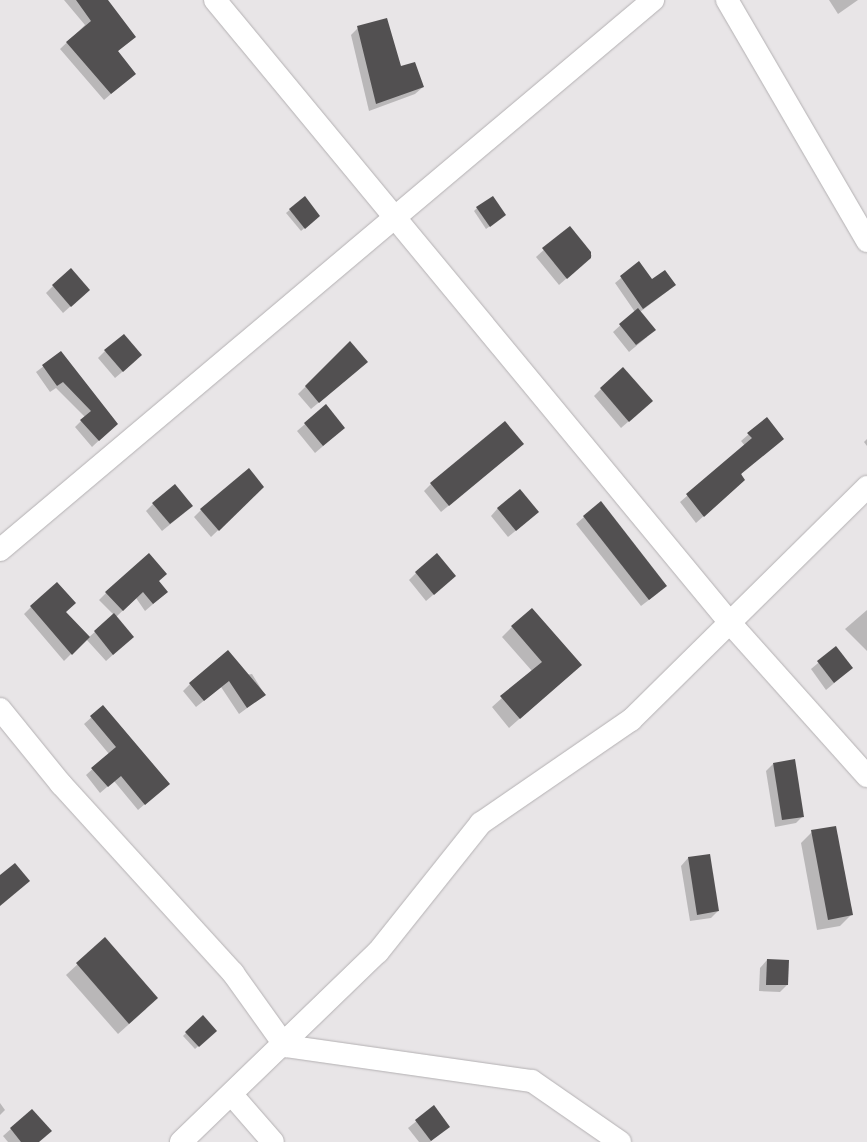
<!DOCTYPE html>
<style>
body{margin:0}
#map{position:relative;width:867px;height:1142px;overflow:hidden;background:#e8e5e7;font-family:"Space Grotesk",sans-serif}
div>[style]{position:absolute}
.shadow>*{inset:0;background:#0003}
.building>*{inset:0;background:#525051}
.roads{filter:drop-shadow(0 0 1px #b3b0b2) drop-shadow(0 0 1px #b3b0b2)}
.street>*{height:22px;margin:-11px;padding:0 11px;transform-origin:11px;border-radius:11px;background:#fff}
span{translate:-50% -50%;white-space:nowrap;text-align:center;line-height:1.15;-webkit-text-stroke:5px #f6f3f5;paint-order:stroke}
</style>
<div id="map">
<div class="shadow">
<i style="clip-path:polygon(64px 0,104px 0,134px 37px,117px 52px,134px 74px,104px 100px,60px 49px,85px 25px)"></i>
<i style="clip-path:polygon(829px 0,858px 0,838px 14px)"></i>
<i style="clip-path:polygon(358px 28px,423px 87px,415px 94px,369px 111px,351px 35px)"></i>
<i style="clip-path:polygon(304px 198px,315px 219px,301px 231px,286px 213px)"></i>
<i style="clip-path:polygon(477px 208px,501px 218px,486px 229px,474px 211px)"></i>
<i style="clip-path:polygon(569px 227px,592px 256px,559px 285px,536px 257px)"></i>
<i style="clip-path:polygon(639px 263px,652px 281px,669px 290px,640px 312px,647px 337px,629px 352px,613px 332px,635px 312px,615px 283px)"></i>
<i style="clip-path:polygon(53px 286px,81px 297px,63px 313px,46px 293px)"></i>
<i style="clip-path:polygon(350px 343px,359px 369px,311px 409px,298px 394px)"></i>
<i style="clip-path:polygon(105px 351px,134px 362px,115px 378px,98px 358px)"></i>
<i style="clip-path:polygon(61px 353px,110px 430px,92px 447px,75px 427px,85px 417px,56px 388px,50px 392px,36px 372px)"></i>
<i style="clip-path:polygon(601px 389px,644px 408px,621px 428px,594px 396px)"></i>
<i style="clip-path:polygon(326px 406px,336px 435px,315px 453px,297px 431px)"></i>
<i style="clip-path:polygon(766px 419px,736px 487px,696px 523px,680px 502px,745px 446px,741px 441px)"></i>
<i style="clip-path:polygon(867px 439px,867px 446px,864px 442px)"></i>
<i style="clip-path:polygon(515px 451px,441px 512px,424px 491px,431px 484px)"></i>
<i style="clip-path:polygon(263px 487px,211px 537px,194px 517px,201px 510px)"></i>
<i style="clip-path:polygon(600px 503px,658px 593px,641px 606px,576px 524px)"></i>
<i style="clip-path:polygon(153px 504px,184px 513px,162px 531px,146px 511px)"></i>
<i style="clip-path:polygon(498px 508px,530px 519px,508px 537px,491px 516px)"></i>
<i style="clip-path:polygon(416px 573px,447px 583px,426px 601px,409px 580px)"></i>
<i style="clip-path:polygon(158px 581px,167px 592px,159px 599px,145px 611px,136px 598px,116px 617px,125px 644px,106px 661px,86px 639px,64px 661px,24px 614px,31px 607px,65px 613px,88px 638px,114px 615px,99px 600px,106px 593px)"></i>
<i style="clip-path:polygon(867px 610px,867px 651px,845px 629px)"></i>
<i style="clip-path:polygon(512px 627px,570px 674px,509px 728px,492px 707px,532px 671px,502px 637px)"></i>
<i style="clip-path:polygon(836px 648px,852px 668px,826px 690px,811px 669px)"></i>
<i style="clip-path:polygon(252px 674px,265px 695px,239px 714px,221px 687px,196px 707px,183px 691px,190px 684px)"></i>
<i style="clip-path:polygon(103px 707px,161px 790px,138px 810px,114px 781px,100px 793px,86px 775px,109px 754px,84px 724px)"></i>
<i style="clip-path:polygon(773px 764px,803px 816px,796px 823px,775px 827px,766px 771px)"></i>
<i style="clip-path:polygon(812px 832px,851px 915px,840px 926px,817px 930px,801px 843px)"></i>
<i style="clip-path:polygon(709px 855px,718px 911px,711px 918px,690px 921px,681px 866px,688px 858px)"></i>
<i style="clip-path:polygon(105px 939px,146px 1009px,118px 1034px,66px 975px)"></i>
<i style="clip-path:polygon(767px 960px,787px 985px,780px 992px,759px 991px,760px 968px)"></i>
<i style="clip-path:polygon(202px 1017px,215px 1031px,195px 1049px,183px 1036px)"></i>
<i style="clip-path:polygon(0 1103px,5px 1110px,0 1115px)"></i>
<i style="clip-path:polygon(434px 1107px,448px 1127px,430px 1142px,419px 1142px,408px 1128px)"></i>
<i style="clip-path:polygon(32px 1110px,39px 1142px,8px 1142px,3px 1136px)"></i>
</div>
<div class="building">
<i style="clip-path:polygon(76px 0,108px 0,136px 37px,118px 51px,136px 74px,111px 94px,66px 42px,91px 21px)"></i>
<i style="clip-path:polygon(387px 18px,401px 66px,415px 62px,424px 87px,376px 104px,357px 26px)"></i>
<i style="clip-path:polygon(305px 196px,320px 216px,305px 229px,289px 209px)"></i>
<i style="clip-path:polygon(493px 196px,506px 215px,490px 227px,476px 207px)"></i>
<i style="clip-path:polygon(570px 226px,591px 252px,591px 258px,567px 279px,542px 248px)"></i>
<i style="clip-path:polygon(639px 261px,652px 279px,665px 270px,676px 285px,643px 309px,620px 276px)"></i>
<i style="clip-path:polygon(71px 268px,90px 290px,71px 307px,52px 285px)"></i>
<i style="clip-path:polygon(638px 308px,656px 330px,636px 345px,619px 324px)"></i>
<i style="clip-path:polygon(124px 334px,142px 355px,123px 372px,104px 350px)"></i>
<i style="clip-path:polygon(350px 341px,368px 362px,319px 403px,305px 386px)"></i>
<i style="clip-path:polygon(61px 351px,118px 424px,99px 441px,80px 420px,91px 411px,63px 382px,57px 386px,42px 365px)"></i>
<i style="clip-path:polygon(623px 367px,653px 401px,629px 422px,600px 388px)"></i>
<i style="clip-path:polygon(326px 404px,345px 428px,323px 446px,304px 423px)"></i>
<i style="clip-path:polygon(767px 417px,784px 439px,741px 474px,745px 480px,704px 517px,686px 494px,752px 438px,747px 433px)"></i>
<i style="clip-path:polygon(505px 421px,524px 444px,449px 506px,430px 483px)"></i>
<i style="clip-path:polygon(249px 468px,264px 487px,219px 531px,200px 509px)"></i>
<i style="clip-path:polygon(175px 484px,193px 506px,170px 524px,152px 503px)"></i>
<i style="clip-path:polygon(520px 489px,539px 512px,516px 531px,497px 508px)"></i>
<i style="clip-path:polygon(601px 501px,667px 586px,649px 600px,583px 516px)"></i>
<i style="clip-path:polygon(149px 553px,167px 574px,159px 581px,168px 592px,153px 604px,143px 592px,123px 611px,105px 592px)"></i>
<i style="clip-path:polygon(437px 553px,456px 576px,434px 595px,415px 572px)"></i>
<i style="clip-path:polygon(57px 582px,76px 603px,66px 612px,90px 637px,72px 655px,30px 606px)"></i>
<i style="clip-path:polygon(532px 608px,582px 665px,520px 719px,500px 696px,542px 662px,511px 626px)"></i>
<i style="clip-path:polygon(114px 613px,134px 637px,113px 655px,94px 631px)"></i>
<i style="clip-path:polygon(836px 646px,853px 668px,834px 683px,817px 661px)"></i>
<i style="clip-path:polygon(228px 650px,266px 695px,247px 708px,229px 681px,204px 701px,189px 683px)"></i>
<i style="clip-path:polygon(103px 705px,170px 784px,145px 805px,121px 776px,108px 787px,91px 768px,116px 747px,90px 716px)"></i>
<i style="clip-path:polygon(795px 759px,804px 817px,782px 820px,773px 763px)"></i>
<i style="clip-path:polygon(836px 826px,853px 915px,828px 920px,811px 830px)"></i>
<i style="clip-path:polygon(710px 854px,719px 911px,697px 915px,688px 857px)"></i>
<i style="clip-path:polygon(15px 863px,30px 881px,0 906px,0 875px)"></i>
<i style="clip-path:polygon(105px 937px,158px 998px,129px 1024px,76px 963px)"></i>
<i style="clip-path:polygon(767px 959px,789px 960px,788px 985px,766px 985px)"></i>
<i style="clip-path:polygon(203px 1015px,217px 1031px,199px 1047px,185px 1032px)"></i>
<i style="clip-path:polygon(434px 1105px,450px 1127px,431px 1141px,415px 1120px)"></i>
<i style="clip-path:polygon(32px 1109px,52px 1131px,39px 1142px,21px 1142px,10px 1128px)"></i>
</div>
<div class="roads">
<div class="street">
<i style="left:215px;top:0;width:810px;rotate:50.41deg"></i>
<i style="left:731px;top:624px;width:204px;rotate:48.2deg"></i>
<i style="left:727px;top:0;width:279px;rotate:59.8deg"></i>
<i style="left:0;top:550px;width:854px;rotate:-40.11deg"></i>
<i style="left:0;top:709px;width:97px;rotate:50.9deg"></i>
<i style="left:61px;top:784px;width:256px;rotate:47.7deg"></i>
<i style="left:233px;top:973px;width:90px;rotate:54.5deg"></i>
<i style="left:285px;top:1046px;width:249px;rotate:8.1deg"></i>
<i style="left:532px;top:1081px;width:107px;rotate:34.7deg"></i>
<i style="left:232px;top:1095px;width:62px;rotate:48.9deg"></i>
<i style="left:181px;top:1142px;width:274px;rotate:-44deg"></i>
<i style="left:378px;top:952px;width:165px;rotate:-51.4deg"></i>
<i style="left:481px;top:823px;width:182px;rotate:-34.5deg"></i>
<i style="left:631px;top:720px;width:332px;rotate:-44.6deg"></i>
</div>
</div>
</div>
